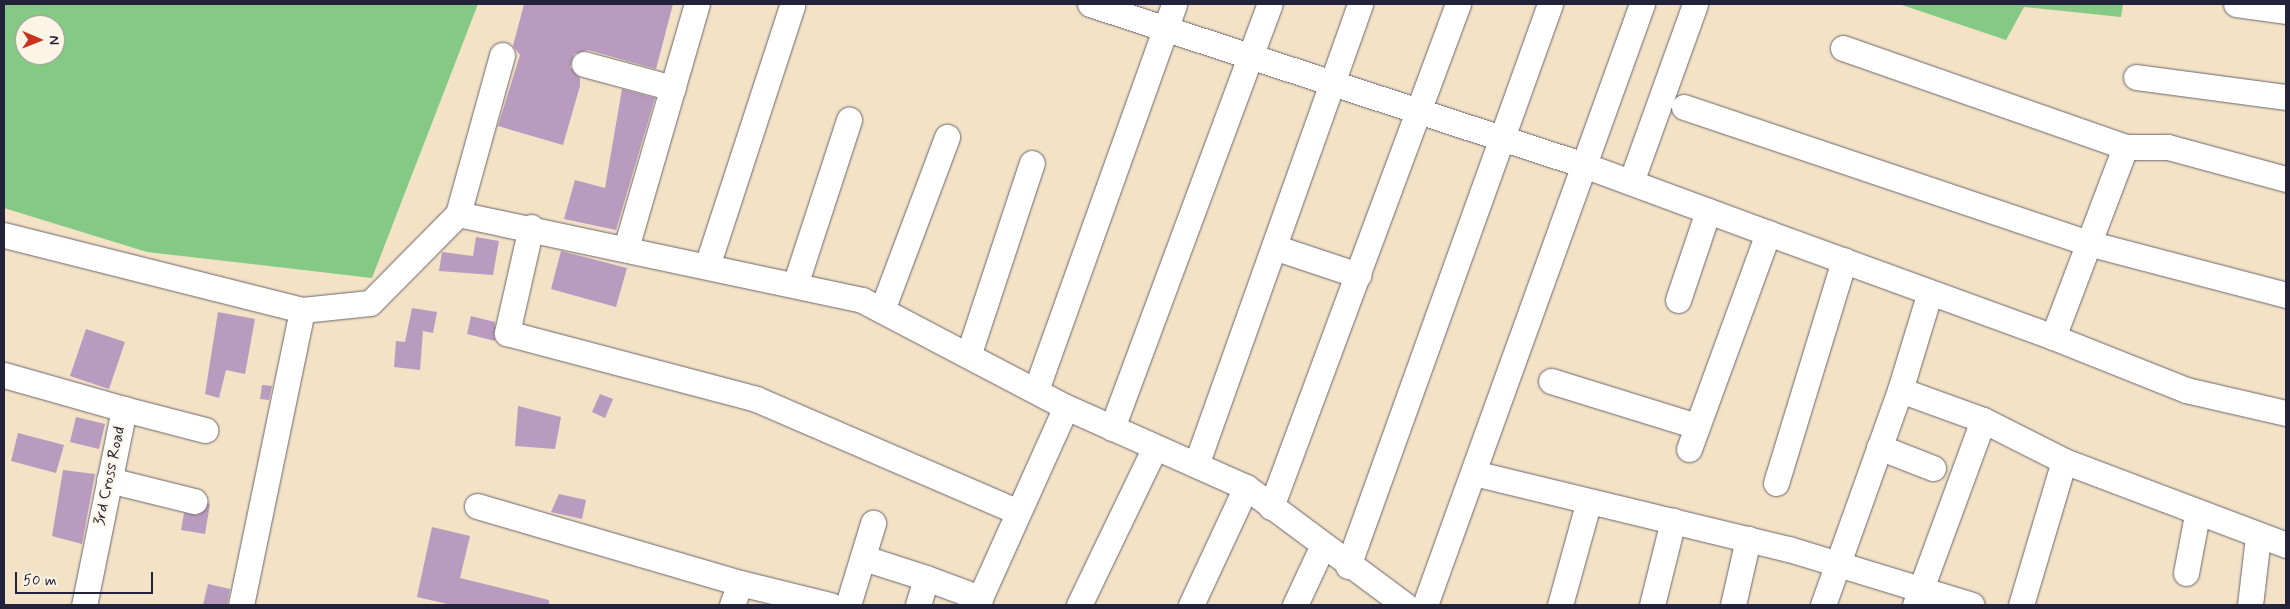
<!DOCTYPE html>
<style>
body{margin:0}
#map{position:relative;width:2290px;height:609px;overflow:hidden;background:#f3e2c6;font-family:Mynerve,sans-serif}
div>[style]{position:absolute}
.green>*{inset:0;background:#84ca84}
.building>*{inset:0;background:#b89bbf}
.roads{filter:drop-shadow(0 0 1px #6b656c) drop-shadow(0 0 1px #6b656c)}
.minor>*{height:25px;margin:-12.5px;padding:0 12.5px;transform-origin:12.5px;border-radius:12.5px;background:#fff}
span{translate:-50% -50%;white-space:nowrap;text-align:center;line-height:1.15;-webkit-text-stroke:4.5px #fcf5e5;paint-order:stroke}
.street-label{font-size:16px;color:#22223b}
.frame{position:absolute;inset:0;border:5px solid #22223b;pointer-events:none}
.north{position:absolute;left:15px;top:15px;width:50px;height:50px;box-sizing:border-box;background:#fcf5e5;border:1px solid #a5a1a1;border-radius:50%;rotate:91deg;font-size:14px;font-weight:700;line-height:20px;text-align:center;color:#22223b}
.north::after{content:'';display:block;margin:auto;width:18px;height:22px;background:#c8321e;clip-path:polygon(50% 0,100% 100%,50% 72%,0 100%)}
.scale{position:absolute;left:15px;top:572px;width:138px;height:22px;box-sizing:border-box;border:2px solid #22223b;border-top:0;padding-left:6px;font-size:15px;line-height:18px;white-space:nowrap;color:#22223b;-webkit-text-stroke:4px #fcf5e5;paint-order:stroke}
</style>
<div id="map">
<div class="green">
<i style="clip-path:polygon(evenodd,4px 4px,478px 4px,372px 278px,147px 252px,4px 208px,4px 4px,25px 25px,55px 25px,55px 55px,25px 55px,25px 25px)"></i>
<i style="clip-path:polygon(1899px 4px,2123px 4px,2121px 17px,2024px 7px,2006px 40px)"></i>
</div>
<div class="building">
<i style="clip-path:polygon(524px 4px,673px 4px,656px 69px,588px 50px,574px 54px,570px 67px,580px 78px,580px 86px,563px 145px,498px 126px,520px 55px,513px 46px)"></i>
<i style="clip-path:polygon(622px 89px,655px 98px,616px 230px,564px 219px,575px 180px,605px 188px)"></i>
<i style="clip-path:polygon(476px 237px,499px 241px,493px 275px,439px 271px,442px 252px,473px 256px)"></i>
<i style="clip-path:polygon(561px 251px,627px 268px,616px 307px,551px 289px)"></i>
<i style="clip-path:polygon(412px 308px,437px 312px,433px 333px,423px 331px,420px 370px,394px 367px,396px 341px,405px 342px)"></i>
<i style="clip-path:polygon(218px 312px,255px 319px,245px 374px,226px 370px,219px 398px,205px 394px)"></i>
<i style="clip-path:polygon(471px 316px,495px 322px,495px 341px,467px 334px)"></i>
<i style="clip-path:polygon(86px 329px,125px 342px,109px 389px,70px 376px)"></i>
<i style="clip-path:polygon(262px 385px,272px 386px,269px 400px,260px 399px)"></i>
<i style="clip-path:polygon(600px 394px,613px 399px,605px 418px,592px 412px)"></i>
<i style="clip-path:polygon(518px 406px,561px 417px,555px 449px,515px 446px)"></i>
<i style="clip-path:polygon(76px 417px,105px 424px,99px 449px,70px 442px)"></i>
<i style="clip-path:polygon(18px 433px,64px 445px,56px 473px,11px 461px)"></i>
<i style="clip-path:polygon(63px 470px,95px 474px,82px 544px,52px 536px)"></i>
<i style="clip-path:polygon(559px 494px,586px 500px,582px 519px,551px 512px)"></i>
<i style="clip-path:polygon(208px 503px,210px 504px,205px 534px,181px 530px,184px 513px,198px 515px)"></i>
<i style="clip-path:polygon(432px 527px,470px 536px,460px 578px,549px 600px,549px 605px,452px 605px,417px 597px)"></i>
<i style="clip-path:polygon(208px 584px,230px 589px,227px 605px,203px 605px)"></i>
</div>
<div class="roads">
<div class="minor">
<i style="left:1090px;top:4px;width:520px;rotate:18.05deg"></i>
<i style="left:1584px;top:165px;width:196px;rotate:20.3deg"></i>
<i style="left:2236px;top:4px;width:50px;rotate:8deg"></i>
<i style="left:1843px;top:48px;width:299px;rotate:19.3deg"></i>
<i style="left:584px;top:64px;width:92px;rotate:15.1deg"></i>
<i style="left:2136px;top:77px;width:151px;rotate:7.6deg"></i>
<i style="left:1684px;top:107px;width:426px;rotate:18.6deg"></i>
<i style="left:2088px;top:243px;width:205px;rotate:14.7deg"></i>
<i style="left:1631px;top:182px;width:189px;rotate:-70.2deg"></i>
<i style="left:458px;top:214px;width:165px;rotate:-74.5deg"></i>
<i style="left:531px;top:227px;width:109px;rotate:102.8deg"></i>
<i style="left:507px;top:333px;width:258px;rotate:14.8deg"></i>
<i style="left:756px;top:399px;width:285px;rotate:23.3deg"></i>
<i style="left:4px;top:235px;width:307px;rotate:14.1deg"></i>
<i style="left:302px;top:310px;width:68px;rotate:-5.9deg"></i>
<i style="left:370px;top:303px;width:125px;rotate:-45.3deg"></i>
<i style="left:458px;top:214px;width:413px;rotate:12deg"></i>
<i style="left:862px;top:300px;width:230px;rotate:27.7deg"></i>
<i style="left:1066px;top:407px;width:197px;rotate:24deg"></i>
<i style="left:1246px;top:487px;width:198px;rotate:36.6deg"></i>
<i style="left:1274px;top:247px;width:89px;rotate:18.4deg"></i>
<i style="left:626px;top:248px;width:254px;rotate:-73.8deg"></i>
<i style="left:707px;top:266px;width:274px;rotate:-71.9deg"></i>
<i style="left:795px;top:285px;width:174px;rotate:-71.9deg"></i>
<i style="left:1678px;top:300px;width:94px;rotate:-71.4deg"></i>
<i style="left:882px;top:310px;width:185px;rotate:-69.4deg"></i>
<i style="left:2053px;top:337px;width:143px;rotate:21.7deg"></i>
<i style="left:2186px;top:390px;width:103px;rotate:13deg"></i>
<i style="left:969px;top:353px;width:200px;rotate:-71.7deg"></i>
<i style="left:4px;top:375px;width:125px;rotate:15.8deg"></i>
<i style="left:124px;top:409px;width:200px;rotate:101.5deg"></i>
<i style="left:1551px;top:381px;width:152px;rotate:17.2deg"></i>
<i style="left:1036px;top:390px;width:410px;rotate:-70.3deg"></i>
<i style="left:124px;top:409px;width:84px;rotate:14.5deg"></i>
<i style="left:1983px;top:420px;width:91px;rotate:26.8deg"></i>
<i style="left:1112px;top:428px;width:452px;rotate:-69.6deg"></i>
<i style="left:1879px;top:447px;width:58px;rotate:21.3deg"></i>
<i style="left:1689px;top:449px;width:230px;rotate:-69.9deg"></i>
<i style="left:1768px;top:233px;width:303px;rotate:20deg"></i>
<i style="left:2053px;top:337px;width:203px;rotate:-69.2deg"></i>
<i style="left:2125px;top:147px;width:43px"></i>
<i style="left:2168px;top:147px;width:122px;rotate:15.2deg"></i>
<i style="left:1196px;top:465px;width:489px;rotate:-70.4deg"></i>
<i style="left:1474px;top:473px;width:324px;rotate:13.6deg"></i>
<i style="left:1789px;top:549px;width:191px;rotate:17deg"></i>
<i style="left:109px;top:480px;width:88px;rotate:13.9deg"></i>
<i style="left:1776px;top:483px;width:233px;rotate:-73deg"></i>
<i style="left:477px;top:506px;width:274px;rotate:16.3deg"></i>
<i style="left:1271px;top:507px;width:537px;rotate:-69.61deg"></i>
<i style="left:864px;top:558px;width:65px;rotate:17.9deg"></i>
<i style="left:1348px;top:566px;width:597px;rotate:-70.23deg"></i>
<i style="left:2186px;top:573px;width:59px;rotate:-79.3deg"></i>
<i style="left:241px;top:605px;width:301px;rotate:-78.3deg"></i>
<i style="left:732px;top:605px;width:23px;rotate:-70deg"></i>
<i style="left:740px;top:583px;width:93px;rotate:13.7deg"></i>
<i style="left:848px;top:605px;width:86px;rotate:-73deg"></i>
<i style="left:918px;top:605px;width:28px;rotate:-73deg"></i>
<i style="left:926px;top:578px;width:58px;rotate:20.3deg"></i>
<i style="left:980px;top:598px;width:209px;rotate:-65.8deg"></i>
<i style="left:1079px;top:605px;width:175px;rotate:-64.3deg"></i>
<i style="left:1191px;top:605px;width:130px;rotate:-65deg"></i>
<i style="left:1295px;top:605px;width:64px;rotate:-65deg"></i>
<i style="left:1425px;top:605px;width:639px;rotate:-70.15deg"></i>
<i style="left:1560px;top:605px;width:105px;rotate:-74.5deg"></i>
<i style="left:1652px;top:605px;width:87px;rotate:-76deg"></i>
<i style="left:1733px;top:605px;width:68px;rotate:-77.2deg"></i>
<i style="left:1823px;top:605px;width:228px;rotate:-70.3deg"></i>
<i style="left:1915px;top:605px;width:197px;rotate:-69.8deg"></i>
<i style="left:1983px;top:420px;width:88px;rotate:-160.1deg"></i>
<i style="left:1900px;top:390px;width:102px;rotate:-73deg"></i>
<i style="left:2021px;top:605px;width:150px;rotate:-73.4deg"></i>
<i style="left:2064px;top:461px;width:237px;rotate:20.7deg"></i>
<i style="left:2250px;top:605px;width:68px;rotate:-83.3deg"></i>
</div>
</div>
<div class="street-label">
<span style="left:110px;top:476px;rotate:-78deg">3rd Cross Road</span>
</div>
<div class="frame"></div>
<div class="north">N</div>
<div class="scale">50 m</div>
</div>
